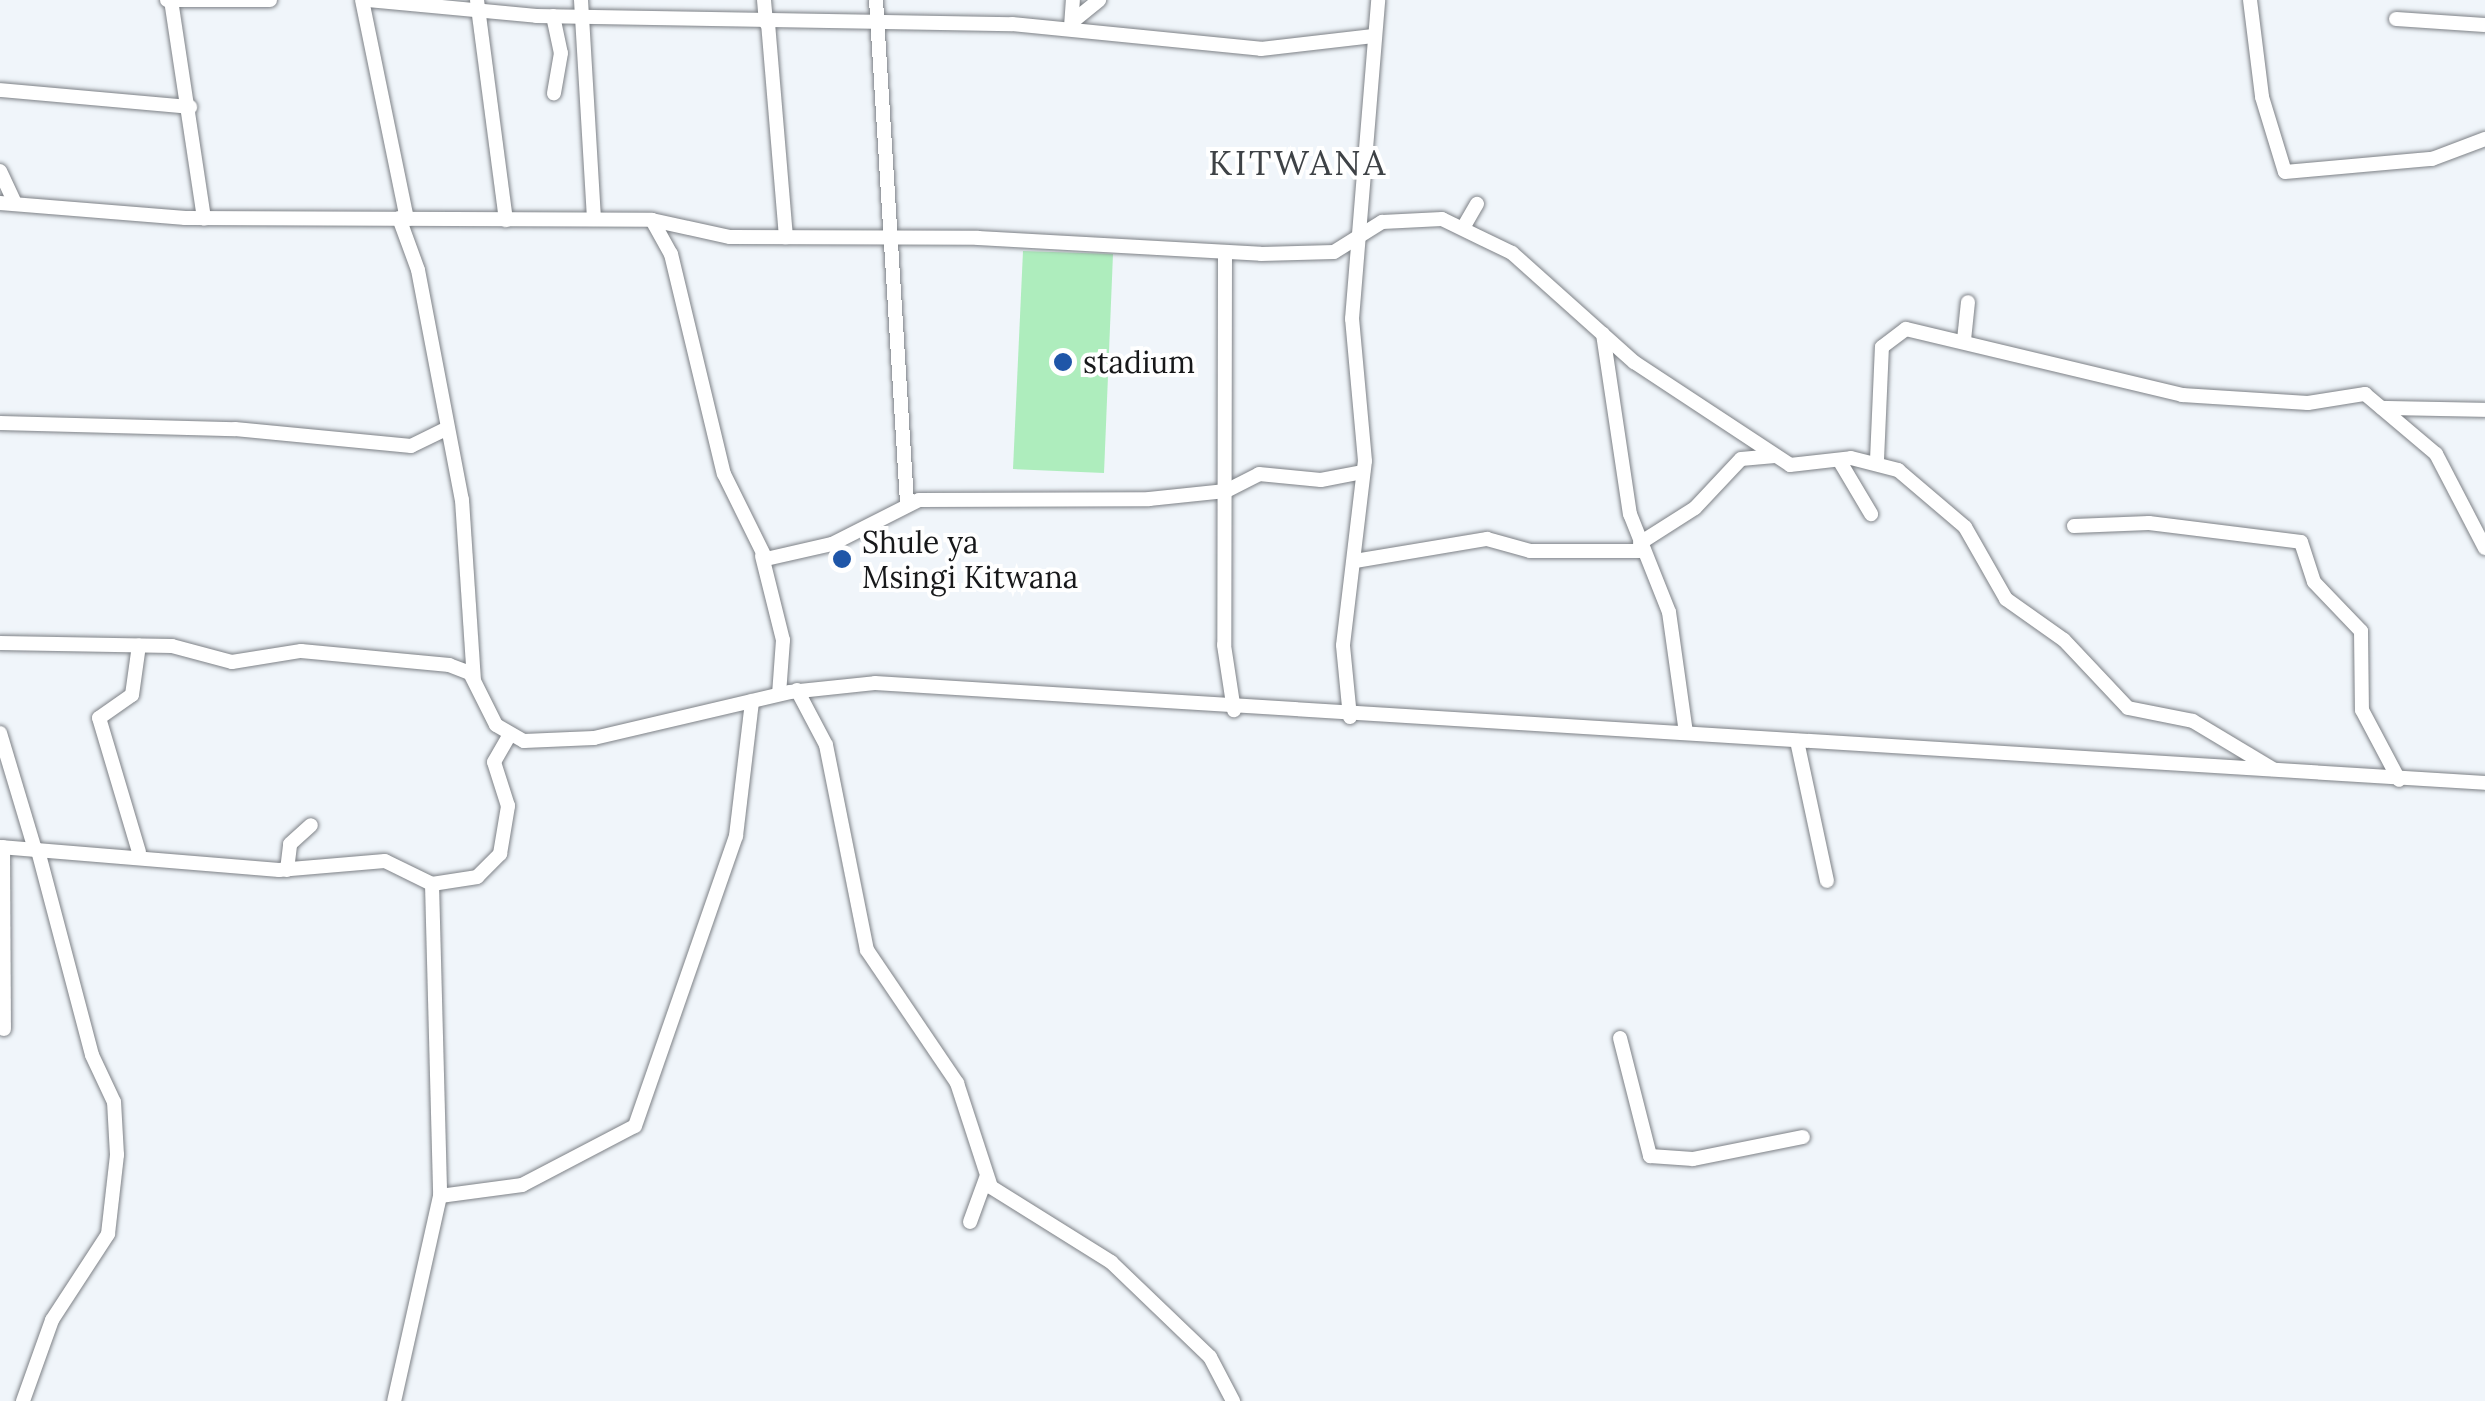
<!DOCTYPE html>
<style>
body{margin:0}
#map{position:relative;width:2485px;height:1401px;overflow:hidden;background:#f0f5fa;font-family:Lora,serif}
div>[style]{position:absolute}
.green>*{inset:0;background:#aeedbd}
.roads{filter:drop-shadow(0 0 2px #7d8186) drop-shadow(0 0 2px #7d8186)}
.minor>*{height:14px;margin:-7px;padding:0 7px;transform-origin:7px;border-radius:7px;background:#fff}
.dots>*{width:28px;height:28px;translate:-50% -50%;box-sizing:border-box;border:5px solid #fff;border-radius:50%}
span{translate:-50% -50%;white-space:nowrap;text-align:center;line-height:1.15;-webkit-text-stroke:8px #fff;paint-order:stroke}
.poi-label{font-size:30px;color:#17181a}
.left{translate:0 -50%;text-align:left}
.quarter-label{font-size:35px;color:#3e4246;letter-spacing:2.5px}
</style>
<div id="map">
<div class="green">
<i style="clip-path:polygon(1023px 251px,1113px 254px,1104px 473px,1013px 469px)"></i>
</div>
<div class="roads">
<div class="minor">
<i style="left:167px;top:0;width:103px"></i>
<i style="left:171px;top:0;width:221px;rotate:81.4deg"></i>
<i style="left:362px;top:0;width:224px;rotate:78.4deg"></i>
<i style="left:368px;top:0;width:169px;rotate:5.4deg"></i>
<i style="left:536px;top:16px;width:476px;rotate:1deg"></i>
<i style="left:1012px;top:24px;width:250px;rotate:5.7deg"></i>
<i style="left:1261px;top:49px;width:113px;rotate:-6.6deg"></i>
<i style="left:477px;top:0;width:222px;rotate:82.5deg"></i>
<i style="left:581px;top:0;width:219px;rotate:86.6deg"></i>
<i style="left:764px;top:0;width:23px;rotate:85deg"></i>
<i style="left:876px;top:0;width:504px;rotate:86.47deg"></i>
<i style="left:2250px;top:0;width:98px;rotate:82.9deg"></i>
<i style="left:2262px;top:97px;width:78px;rotate:73deg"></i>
<i style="left:2285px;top:172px;width:148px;rotate:-5.1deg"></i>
<i style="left:2432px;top:159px;width:57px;rotate:-20.7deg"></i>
<i style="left:553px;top:16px;width:38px;rotate:78deg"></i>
<i style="left:561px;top:53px;width:41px;rotate:99.9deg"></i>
<i style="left:2396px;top:19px;width:89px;rotate:3.9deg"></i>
<i style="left:1072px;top:22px;width:35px;rotate:-39deg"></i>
<i style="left:768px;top:23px;width:215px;rotate:85.2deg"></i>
<i style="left:1071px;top:27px;width:27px;rotate:-86deg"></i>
<i style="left:0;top:90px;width:191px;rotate:5.1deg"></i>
<i style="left:0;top:171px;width:35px;rotate:65deg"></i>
<i style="left:0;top:203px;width:186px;rotate:4.6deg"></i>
<i style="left:185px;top:218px;width:467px;rotate:0.2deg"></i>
<i style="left:652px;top:220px;width:80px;rotate:12.3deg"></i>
<i style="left:730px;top:237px;width:248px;rotate:0.2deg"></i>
<i style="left:978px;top:238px;width:283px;rotate:3.2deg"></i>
<i style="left:1261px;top:254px;width:73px;rotate:-1.6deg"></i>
<i style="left:1334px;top:252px;width:57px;rotate:-32deg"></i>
<i style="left:1382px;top:222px;width:60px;rotate:-2.9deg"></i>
<i style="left:1442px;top:219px;width:78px;rotate:25.9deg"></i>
<i style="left:1512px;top:253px;width:164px;rotate:41.8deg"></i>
<i style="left:1634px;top:362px;width:187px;rotate:33.4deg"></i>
<i style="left:1790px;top:465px;width:61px;rotate:-6.5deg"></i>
<i style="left:1851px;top:458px;width:49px;rotate:14.3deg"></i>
<i style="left:1898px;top:470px;width:88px;rotate:40.4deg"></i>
<i style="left:1965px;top:527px;width:83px;rotate:60.3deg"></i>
<i style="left:2006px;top:599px;width:71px;rotate:35.3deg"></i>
<i style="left:2064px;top:640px;width:93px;rotate:46.7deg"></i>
<i style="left:2128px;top:708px;width:66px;rotate:11.3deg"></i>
<i style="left:2193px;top:721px;width:93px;rotate:31deg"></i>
<i style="left:399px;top:218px;width:55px;rotate:69.9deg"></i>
<i style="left:418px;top:270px;width:234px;rotate:79.2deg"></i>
<i style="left:462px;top:500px;width:179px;rotate:86.2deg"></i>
<i style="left:652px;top:220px;width:39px;rotate:61deg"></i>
<i style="left:671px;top:254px;width:226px;rotate:76.5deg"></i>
<i style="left:724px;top:474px;width:95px;rotate:63.7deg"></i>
<i style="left:766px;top:559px;width:68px;rotate:-12.8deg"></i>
<i style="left:832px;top:544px;width:97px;rotate:-26.8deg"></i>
<i style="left:919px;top:500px;width:230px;rotate:-0.2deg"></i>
<i style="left:1149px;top:499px;width:77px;rotate:-5.9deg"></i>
<i style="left:1226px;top:491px;width:37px;rotate:-27deg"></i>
<i style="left:1259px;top:474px;width:62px;rotate:5.5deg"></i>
<i style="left:1321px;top:480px;width:43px;rotate:-10.8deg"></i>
<i style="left:1463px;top:228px;width:28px;rotate:-60deg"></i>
<i style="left:1225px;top:253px;width:392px;rotate:90.1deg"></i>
<i style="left:1224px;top:645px;width:66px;rotate:81.3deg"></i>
<i style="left:1603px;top:334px;width:182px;rotate:81.5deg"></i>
<i style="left:1630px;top:514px;width:105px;rotate:68.3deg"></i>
<i style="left:1669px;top:612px;width:122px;rotate:82deg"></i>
<i style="left:1964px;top:340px;width:38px;rotate:-84deg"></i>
<i style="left:2382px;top:408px;width:103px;rotate:1.1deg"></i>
<i style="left:0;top:423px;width:235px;rotate:1.5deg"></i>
<i style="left:235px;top:429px;width:177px;rotate:5.5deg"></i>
<i style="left:411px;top:446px;width:39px;rotate:-26deg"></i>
<i style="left:1839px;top:460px;width:63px;rotate:59.3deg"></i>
<i style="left:1877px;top:460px;width:113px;rotate:-87.5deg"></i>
<i style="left:1882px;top:347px;width:30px;rotate:-37deg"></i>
<i style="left:1906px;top:329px;width:284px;rotate:13.4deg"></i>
<i style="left:2182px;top:395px;width:126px;rotate:3.6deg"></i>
<i style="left:2308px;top:403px;width:58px;rotate:-9deg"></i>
<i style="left:2365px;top:394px;width:93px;rotate:40.2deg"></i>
<i style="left:2436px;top:454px;width:106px;rotate:62.5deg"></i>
<i style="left:2074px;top:526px;width:75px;rotate:-2.3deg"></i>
<i style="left:2149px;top:523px;width:153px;rotate:7.1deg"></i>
<i style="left:2301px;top:542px;width:42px;rotate:72deg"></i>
<i style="left:2314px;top:582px;width:68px;rotate:46.2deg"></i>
<i style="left:2361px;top:631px;width:79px;rotate:89.3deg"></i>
<i style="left:2362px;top:710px;width:79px;rotate:62.1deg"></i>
<i style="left:1640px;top:543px;width:65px;rotate:-32.5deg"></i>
<i style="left:1695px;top:508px;width:67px;rotate:-46.8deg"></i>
<i style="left:1741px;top:459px;width:34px;rotate:-5deg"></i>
<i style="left:762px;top:556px;width:87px;rotate:76deg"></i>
<i style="left:783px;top:640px;width:54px;rotate:94.2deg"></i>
<i style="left:1355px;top:561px;width:134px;rotate:-9.5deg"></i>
<i style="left:1487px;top:539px;width:45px;rotate:15.6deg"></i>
<i style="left:1530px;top:551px;width:113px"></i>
<i style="left:0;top:643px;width:172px;rotate:1deg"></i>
<i style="left:172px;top:646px;width:62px;rotate:14.9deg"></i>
<i style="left:232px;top:662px;width:70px;rotate:-9.1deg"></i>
<i style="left:301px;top:651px;width:149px;rotate:5.4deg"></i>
<i style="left:449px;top:665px;width:22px;rotate:21deg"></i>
<i style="left:470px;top:673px;width:58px;rotate:63.4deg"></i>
<i style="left:496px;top:725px;width:32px;rotate:30deg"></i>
<i style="left:524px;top:741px;width:70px;rotate:-2.5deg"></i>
<i style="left:594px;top:738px;width:201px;rotate:-13.2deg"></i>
<i style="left:790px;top:692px;width:85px;rotate:-6deg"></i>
<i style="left:875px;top:683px;width:1613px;rotate:3.55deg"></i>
<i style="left:797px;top:690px;width:62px;rotate:62.2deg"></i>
<i style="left:826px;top:745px;width:209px;rotate:78.7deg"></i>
<i style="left:867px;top:950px;width:161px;rotate:55.9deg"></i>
<i style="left:957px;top:1083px;width:109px;rotate:71.9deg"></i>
<i style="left:991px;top:1187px;width:142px;rotate:32deg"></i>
<i style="left:1111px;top:1262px;width:137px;rotate:43.8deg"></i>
<i style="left:1210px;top:1357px;width:50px;rotate:62.4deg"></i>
<i style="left:1350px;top:717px;width:72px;rotate:-95.6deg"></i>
<i style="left:1343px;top:645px;width:185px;rotate:-83.2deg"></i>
<i style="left:1365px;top:461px;width:143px;rotate:-95.2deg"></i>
<i style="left:1352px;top:319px;width:320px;rotate:-85.3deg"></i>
<i style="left:0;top:733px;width:122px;rotate:73.3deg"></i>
<i style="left:1797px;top:741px;width:143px;rotate:77.9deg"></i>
<i style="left:0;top:847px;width:280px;rotate:4.7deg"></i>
<i style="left:279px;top:870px;width:106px;rotate:-4.9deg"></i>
<i style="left:385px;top:861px;width:52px;rotate:26.1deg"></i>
<i style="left:432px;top:884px;width:312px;rotate:88.5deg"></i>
<i style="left:440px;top:1196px;width:210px;rotate:102.6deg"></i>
<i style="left:3px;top:847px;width:182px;rotate:89.7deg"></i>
<i style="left:139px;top:852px;width:140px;rotate:-106.6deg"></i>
<i style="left:99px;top:718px;width:40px;rotate:-34.9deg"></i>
<i style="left:132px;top:695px;width:50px;rotate:-82deg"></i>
<i style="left:287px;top:870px;width:26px;rotate:-83deg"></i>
<i style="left:290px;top:844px;width:28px;rotate:-42deg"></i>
<i style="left:432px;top:884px;width:46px;rotate:-8.8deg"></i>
<i style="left:477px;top:877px;width:33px;rotate:-45deg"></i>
<i style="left:500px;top:854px;width:49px;rotate:-80.5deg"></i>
<i style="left:508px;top:806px;width:46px;rotate:-107.7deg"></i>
<i style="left:494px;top:762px;width:30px;rotate:-60deg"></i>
<i style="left:1620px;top:1038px;width:122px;rotate:75.7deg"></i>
<i style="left:1650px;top:1156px;width:43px;rotate:4deg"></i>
<i style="left:1693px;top:1159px;width:112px;rotate:-11.3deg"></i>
<i style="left:440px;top:1196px;width:83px;rotate:-7.6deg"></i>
<i style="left:522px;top:1185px;width:127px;rotate:-27.6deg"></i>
<i style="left:635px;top:1126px;width:307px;rotate:-70.8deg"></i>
<i style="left:736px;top:836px;width:136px;rotate:-83.2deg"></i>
<i style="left:970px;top:1222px;width:47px;rotate:-70deg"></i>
<i style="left:23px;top:1401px;width:86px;rotate:-70.3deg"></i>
<i style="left:52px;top:1320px;width:103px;rotate:-56.9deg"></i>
<i style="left:108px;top:1234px;width:80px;rotate:-83.5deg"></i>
<i style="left:117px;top:1155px;width:53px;rotate:-93.2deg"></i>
<i style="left:114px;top:1102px;width:52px;rotate:-115.1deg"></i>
<i style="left:92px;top:1055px;width:212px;rotate:-104.8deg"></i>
</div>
</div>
<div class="dots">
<i style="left:1063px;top:362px;background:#1f56a8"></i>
<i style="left:842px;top:559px;background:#1f56a8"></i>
</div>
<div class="poi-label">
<span class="left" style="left:1083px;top:362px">stadium</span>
<span class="left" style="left:862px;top:559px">Shule ya<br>Msingi Kitwana</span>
</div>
<div class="quarter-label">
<span style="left:1298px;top:163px">KITWANA</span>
</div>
</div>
